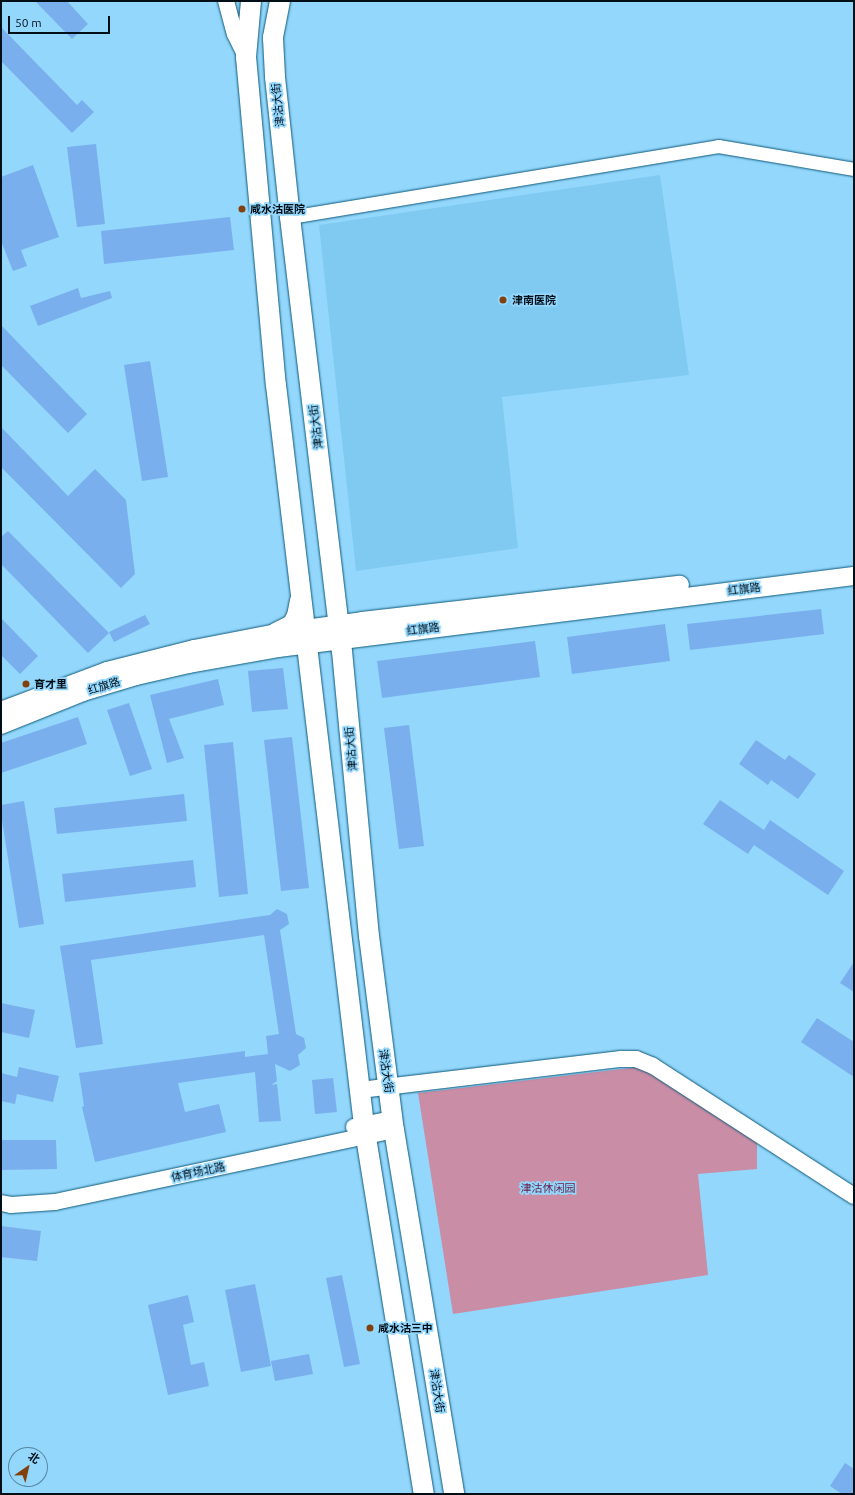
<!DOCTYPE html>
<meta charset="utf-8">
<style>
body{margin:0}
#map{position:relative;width:855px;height:1495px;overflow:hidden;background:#93d7fc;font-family:Ubuntu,"Noto Sans SC",sans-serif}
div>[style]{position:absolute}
.built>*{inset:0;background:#80caf2}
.green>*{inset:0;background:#c98da5}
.building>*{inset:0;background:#79afed}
.roads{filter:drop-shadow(0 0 1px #0e5a7a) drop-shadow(0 0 1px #0e5a7a)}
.minor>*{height:13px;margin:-6.5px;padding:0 6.5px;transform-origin:6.5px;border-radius:6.5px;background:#fff}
.tertiary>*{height:16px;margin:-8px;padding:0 8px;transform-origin:8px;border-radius:8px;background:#fff}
.secondary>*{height:18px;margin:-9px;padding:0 9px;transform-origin:9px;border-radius:9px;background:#fff}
.primary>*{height:20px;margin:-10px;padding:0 10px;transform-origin:10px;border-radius:10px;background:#fff}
.dots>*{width:11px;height:11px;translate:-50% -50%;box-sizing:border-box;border:2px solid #93d7fc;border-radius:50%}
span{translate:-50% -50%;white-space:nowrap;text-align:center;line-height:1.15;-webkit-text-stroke:3.5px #93d7fc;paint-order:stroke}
.street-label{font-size:11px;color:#000e18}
.poi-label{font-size:11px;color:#000e18;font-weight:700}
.left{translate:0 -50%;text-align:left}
.park-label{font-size:11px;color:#6a1b44}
.frame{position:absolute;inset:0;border:2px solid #000e18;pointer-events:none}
.north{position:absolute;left:8px;top:1447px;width:40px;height:40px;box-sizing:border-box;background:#93d7fc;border:1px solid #5887a1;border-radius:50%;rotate:34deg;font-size:11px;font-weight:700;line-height:16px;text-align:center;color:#000e18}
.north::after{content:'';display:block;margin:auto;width:14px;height:18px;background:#82410c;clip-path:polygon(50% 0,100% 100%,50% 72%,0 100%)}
.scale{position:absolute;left:8px;top:16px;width:102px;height:18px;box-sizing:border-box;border:2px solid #000e18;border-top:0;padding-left:5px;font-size:12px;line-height:14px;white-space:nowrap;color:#000e18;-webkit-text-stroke:3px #93d7fc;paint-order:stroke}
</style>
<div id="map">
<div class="built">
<i style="clip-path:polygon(660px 175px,689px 375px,502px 397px,518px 548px,356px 571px,319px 225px)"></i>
</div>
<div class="green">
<i style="clip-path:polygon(630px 1068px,641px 1068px,652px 1072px,757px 1141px,757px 1169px,698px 1174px,708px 1275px,453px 1314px,418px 1093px)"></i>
</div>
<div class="building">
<i style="clip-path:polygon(35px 1px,67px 1px,88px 24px,72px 39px)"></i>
<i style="clip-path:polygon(1px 27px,77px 105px,82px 100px,94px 112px,72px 133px,1px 61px)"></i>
<i style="clip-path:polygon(96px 144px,105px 224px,77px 227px,67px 147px)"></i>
<i style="clip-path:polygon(33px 165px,59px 237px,21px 250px,27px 266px,13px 271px,1px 241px,1px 177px)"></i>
<i style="clip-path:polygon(230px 217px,234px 250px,104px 264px,101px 231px)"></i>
<i style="clip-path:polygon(78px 288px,81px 298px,110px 291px,112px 298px,38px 326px,30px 306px)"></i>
<i style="clip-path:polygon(1px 325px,87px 414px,68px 433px,1px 365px)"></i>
<i style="clip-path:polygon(150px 361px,168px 477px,142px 481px,124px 365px)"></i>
<i style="clip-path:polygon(1px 427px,68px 496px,95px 469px,126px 500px,135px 574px,121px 588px,1px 467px)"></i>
<i style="clip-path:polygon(8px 531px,109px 633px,88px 653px,1px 564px,1px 537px)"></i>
<i style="clip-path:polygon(821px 609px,824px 634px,690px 650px,687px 624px)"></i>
<i style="clip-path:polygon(145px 615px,150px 624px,114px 642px,109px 632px)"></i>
<i style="clip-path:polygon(1px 618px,38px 656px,20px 674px,1px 655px)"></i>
<i style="clip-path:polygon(665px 624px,670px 661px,572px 674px,567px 637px)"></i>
<i style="clip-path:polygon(535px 641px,540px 677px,382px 698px,377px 661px)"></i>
<i style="clip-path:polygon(283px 668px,288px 709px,252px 712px,248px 671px)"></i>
<i style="clip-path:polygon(218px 679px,224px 705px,169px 719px,184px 758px,167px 763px,150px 695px)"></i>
<i style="clip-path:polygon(129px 703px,152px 769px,130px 776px,107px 710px)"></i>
<i style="clip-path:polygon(78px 717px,87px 744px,1px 773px,1px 743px)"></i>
<i style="clip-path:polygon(409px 725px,424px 846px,399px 849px,384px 728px)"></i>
<i style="clip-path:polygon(292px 737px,309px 888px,281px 891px,264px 740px)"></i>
<i style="clip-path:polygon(756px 740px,785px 760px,789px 755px,816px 774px,798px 799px,771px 780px,768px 785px,739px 764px)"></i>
<i style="clip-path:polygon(233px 742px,248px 894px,219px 897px,204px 745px)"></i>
<i style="clip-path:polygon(184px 794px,187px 821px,57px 834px,54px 808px)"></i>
<i style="clip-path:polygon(720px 800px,764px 830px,770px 820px,844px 871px,828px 895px,754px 845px,748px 854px,703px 824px)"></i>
<i style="clip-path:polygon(24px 801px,44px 924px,19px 928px,1px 814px,1px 805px)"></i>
<i style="clip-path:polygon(193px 860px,196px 887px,65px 902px,62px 874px)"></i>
<i style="clip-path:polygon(277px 909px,287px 914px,289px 924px,280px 930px,296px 1034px,304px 1038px,306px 1048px,298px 1055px,300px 1065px,290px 1071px,275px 1064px,277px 1081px,271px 1085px,277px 1084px,281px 1121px,259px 1122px,255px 1072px,178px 1083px,185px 1112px,219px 1104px,226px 1132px,95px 1162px,82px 1107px,84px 1106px,79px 1073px,245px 1051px,245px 1057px,268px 1054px,266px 1036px,279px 1034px,264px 935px,91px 960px,103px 1044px,76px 1048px,60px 946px,270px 915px)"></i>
<i style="clip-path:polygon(854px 962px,854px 992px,840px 983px)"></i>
<i style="clip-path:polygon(1px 1003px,35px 1010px,29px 1038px,1px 1032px)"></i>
<i style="clip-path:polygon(817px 1018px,854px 1042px,854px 1077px,801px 1042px)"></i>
<i style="clip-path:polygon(19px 1067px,59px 1076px,53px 1102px,17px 1094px,15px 1104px,1px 1101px,1px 1073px,17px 1077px)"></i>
<i style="clip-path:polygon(333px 1078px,337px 1112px,315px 1114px,312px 1080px)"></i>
<i style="clip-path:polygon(1px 1140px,56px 1140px,57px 1169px,1px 1170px)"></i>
<i style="clip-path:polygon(1px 1226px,41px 1231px,37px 1261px,1px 1257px)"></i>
<i style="clip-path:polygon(342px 1275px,360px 1364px,344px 1367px,326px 1278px)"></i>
<i style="clip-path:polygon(255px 1284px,271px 1366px,241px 1372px,225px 1290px)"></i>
<i style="clip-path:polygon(188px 1295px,194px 1322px,183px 1325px,191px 1365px,204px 1362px,209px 1386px,168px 1395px,148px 1305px)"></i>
<i style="clip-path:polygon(309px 1354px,313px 1374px,275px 1381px,271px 1361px)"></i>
<i style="clip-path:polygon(845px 1463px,854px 1469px,854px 1494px,842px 1494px,830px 1486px)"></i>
</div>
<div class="roads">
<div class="minor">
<i style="left:290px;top:217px;width:434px;rotate:-9.4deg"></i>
<i style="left:718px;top:146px;width:138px;rotate:9.6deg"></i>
</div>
<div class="tertiary">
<i style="left:226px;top:1px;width:34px;rotate:75deg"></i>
<i style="left:235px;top:34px;width:25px;rotate:64deg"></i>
<i style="left:360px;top:1090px;width:263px;rotate:-6.8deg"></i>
<i style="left:621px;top:1059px;width:15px"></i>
<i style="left:636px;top:1059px;width:18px;rotate:22deg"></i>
<i style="left:653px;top:1066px;width:239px;rotate:32.9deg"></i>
<i style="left:354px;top:1127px;width:40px;rotate:-12deg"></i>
<i style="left:1px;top:1203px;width:10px;rotate:11deg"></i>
<i style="left:11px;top:1205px;width:44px;rotate:-3.9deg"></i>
<i style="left:55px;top:1202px;width:347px;rotate:-12deg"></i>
</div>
<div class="secondary">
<i style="left:1px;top:711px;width:113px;rotate:-20.7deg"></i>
<i style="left:107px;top:671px;width:90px;rotate:-14.2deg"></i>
<i style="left:194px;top:649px;width:84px;rotate:-11deg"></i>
<i style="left:276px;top:633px;width:87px;rotate:-7.9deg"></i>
<i style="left:362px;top:621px;width:320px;rotate:-6.5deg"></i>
<i style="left:1px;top:725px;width:88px;rotate:-21.9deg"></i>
<i style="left:83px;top:692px;width:55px;rotate:-16.8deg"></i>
<i style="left:136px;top:676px;width:54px;rotate:-12.8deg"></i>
<i style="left:189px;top:664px;width:90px;rotate:-10.2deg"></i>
<i style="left:278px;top:648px;width:580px;rotate:-7.13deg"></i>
</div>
<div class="primary">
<i style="left:251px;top:1px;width:56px;rotate:95.1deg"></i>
<i style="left:246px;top:57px;width:329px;rotate:84.8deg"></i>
<i style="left:276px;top:385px;width:745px;rotate:83.22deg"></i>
<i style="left:364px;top:1125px;width:374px;rotate:80.8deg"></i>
<i style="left:280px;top:1px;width:38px;rotate:101deg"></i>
<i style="left:273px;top:38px;width:39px;rotate:87deg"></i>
<i style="left:275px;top:77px;width:141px;rotate:83.9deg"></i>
<i style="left:290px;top:217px;width:437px;rotate:83.2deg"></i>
<i style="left:342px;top:651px;width:286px;rotate:84.6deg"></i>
<i style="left:369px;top:936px;width:196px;rotate:82.7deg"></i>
<i style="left:394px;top:1130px;width:369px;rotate:80.6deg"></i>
<i style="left:276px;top:633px;width:18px;rotate:-27deg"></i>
<i style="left:292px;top:625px;width:10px;rotate:-61deg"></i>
<i style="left:297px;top:616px;width:16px;rotate:-79deg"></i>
</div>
</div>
<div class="dots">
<i style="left:242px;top:209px;background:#82410c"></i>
<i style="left:503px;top:300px;background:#82410c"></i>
<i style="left:26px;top:684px;background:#82410c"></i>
<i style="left:370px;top:1328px;background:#82410c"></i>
</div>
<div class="street-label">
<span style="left:278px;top:105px;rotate:-96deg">津沽大街</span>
<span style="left:316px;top:427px;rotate:-97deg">津沽大街</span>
<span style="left:744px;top:589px;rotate:-7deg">红旗路</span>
<span style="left:423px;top:629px;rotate:-7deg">红旗路</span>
<span style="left:104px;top:686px;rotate:-17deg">红旗路</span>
<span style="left:351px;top:749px;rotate:-95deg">津沽大街</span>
<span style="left:386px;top:1071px;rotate:82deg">津沽大街</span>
<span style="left:198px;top:1172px;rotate:-12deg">体育场北路</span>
<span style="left:437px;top:1391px;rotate:81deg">津沽大街</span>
</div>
<div class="poi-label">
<span class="left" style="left:250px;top:209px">咸水沽医院</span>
<span class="left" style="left:512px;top:300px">津南医院</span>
<span class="left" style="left:34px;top:684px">育才里</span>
<span class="left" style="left:378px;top:1328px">咸水沽三中</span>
</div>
<div class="park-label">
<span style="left:548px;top:1188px">津沽休闲园</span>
</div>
<div class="frame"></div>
<div class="north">北</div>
<div class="scale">50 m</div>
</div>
